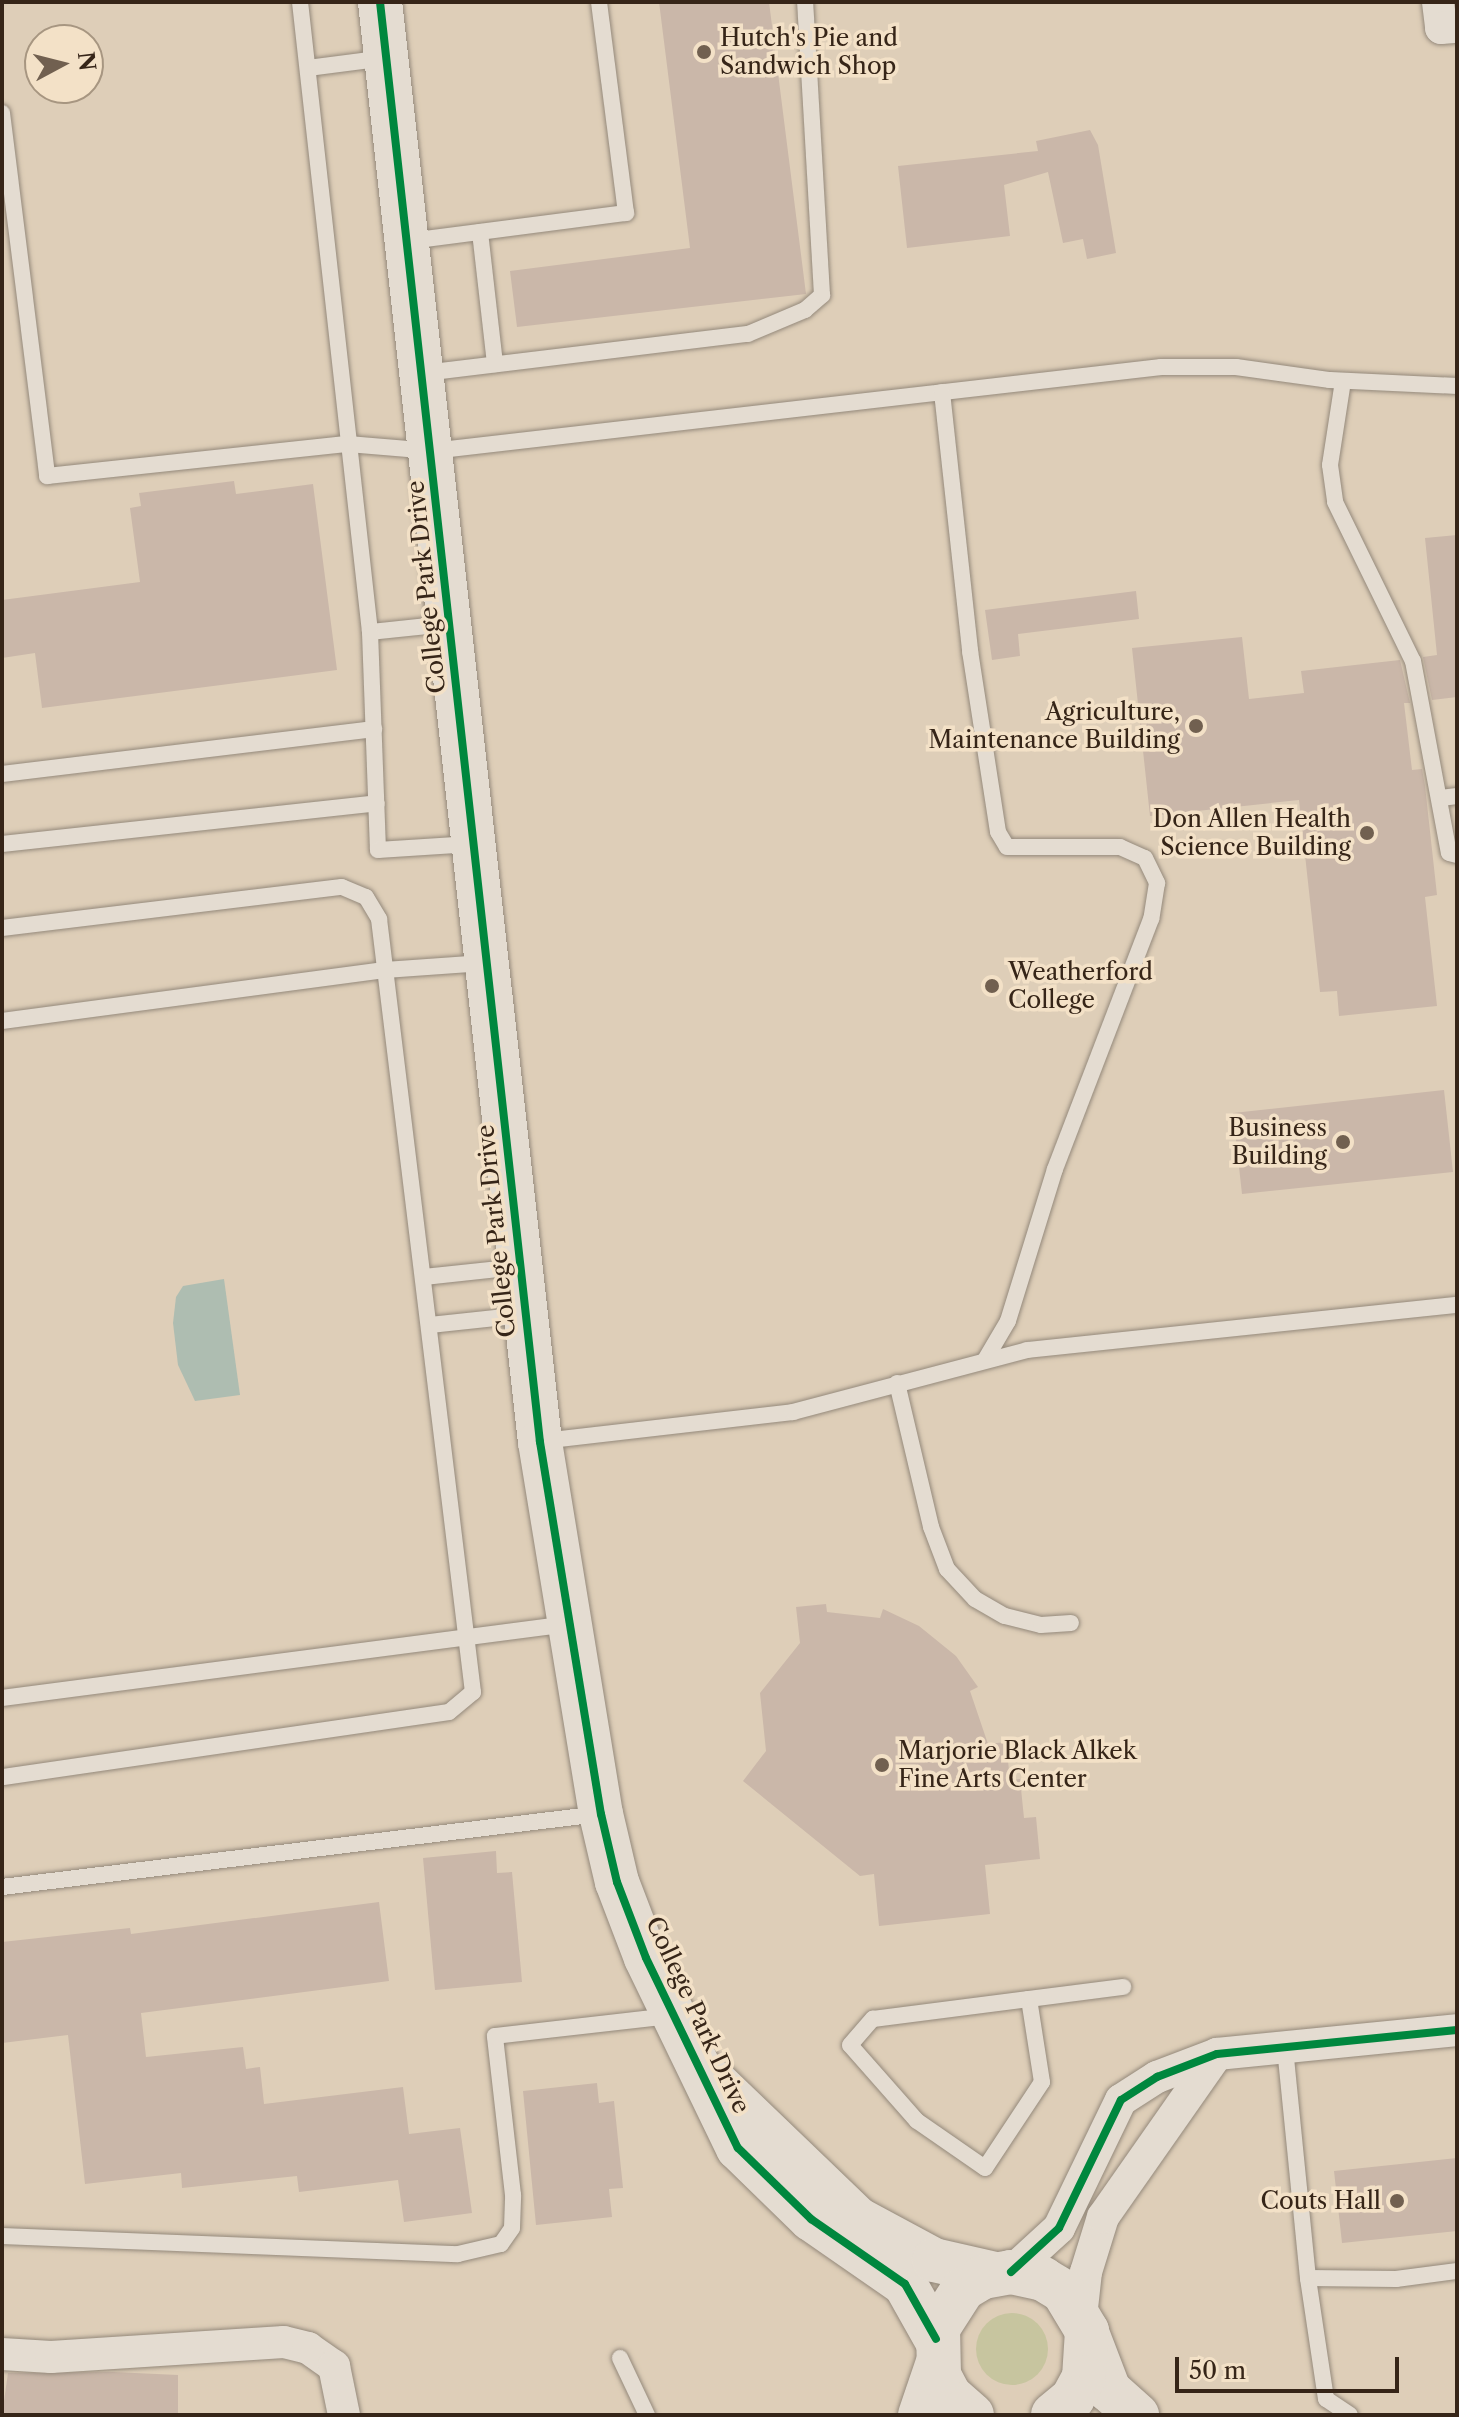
<!DOCTYPE html>
<style>
body{margin:0}
#map{position:relative;width:1459px;height:2417px;overflow:hidden;background:#deceb8;font-family:"Libre Caslon Text",serif}
div>[style]{position:absolute}
.green>*{inset:0;background:#c7c59f}
.round{border-radius:50%}
.water>*{inset:0;background:#aebdb1}
.building>*{inset:0;background:#cab7a9}
.roads{filter:drop-shadow(0 0 2px #94897b) drop-shadow(0 0 2px #94897b)}
.lane>*{height:16px;margin:-8px;padding:0 8px;transform-origin:8px;border-radius:8px;background:#e4dcd1}
.street>*{height:32px;margin:-16px;padding:0 16px;transform-origin:16px;border-radius:16px;background:#e4dcd1}
.secondary>*{height:44px;margin:-22px;padding:0 22px;transform-origin:22px;border-radius:22px;background:#e4dcd1}
.cycleway>*{height:8px;margin:-4px;padding:0 4px;transform-origin:4px;border-radius:4px;background:#00873e}
.dots>*{width:22px;height:22px;translate:-50% -50%;box-sizing:border-box;border:4px solid #f3e1c7;border-radius:50%}
span{translate:-50% -50%;white-space:nowrap;text-align:center;line-height:1.15;-webkit-text-stroke:7px #f3e1c7;paint-order:stroke}
.poi-label{font-size:24px;color:#362518}
.left{translate:0 -50%;text-align:left}
.right{translate:-100% -50%;text-align:right}
.street-label{font-size:24px;color:#362518}
.frame{position:absolute;inset:0;border:4px solid #362518;pointer-events:none}
.north{position:absolute;left:24px;top:24px;width:80px;height:80px;box-sizing:border-box;background:#f3e1c7;border:2px solid #a79681;border-radius:50%;rotate:83deg;font-size:22px;font-weight:700;line-height:32px;text-align:center;color:#362518}
.north::after{content:'';display:block;margin:auto;width:28px;height:36px;background:#716050;clip-path:polygon(50% 0,100% 100%,50% 72%,0 100%)}
.scale{position:absolute;left:1175px;top:2357px;width:224px;height:36px;box-sizing:border-box;border:4px solid #362518;border-top:0;padding-left:10px;font-size:24px;line-height:28px;white-space:nowrap;color:#362518;-webkit-text-stroke:6px #f3e1c7;paint-order:stroke}
</style>
<div id="map">
<div class="green">
<i class="round" style="left:976px;top:2313px;width:72px;height:72px"></i>
</div>
<div class="water">
<i style="clip-path:polygon(224px 1279px,240px 1395px,195px 1401px,178px 1365px,173px 1323px,176px 1297px,183px 1286px)"></i>
</div>
<div class="building">
<i style="clip-path:polygon(659px 2px,769px 2px,806px 294px,517px 327px,510px 271px,690px 248px)"></i>
<i style="clip-path:polygon(1090px 130px,1098px 145px,1116px 253px,1087px 259px,1083px 239px,1063px 243px,1048px 172px,1004px 185px,1010px 236px,907px 248px,898px 166px,1038px 151px,1036px 141px)"></i>
<i style="clip-path:polygon(234px 481px,236px 494px,313px 484px,337px 670px,42px 708px,35px 653px,2px 658px,2px 600px,140px 582px,130px 508px,141px 506px,139px 493px)"></i>
<i style="clip-path:polygon(1457px 535px,1457px 697px,1432px 700px,1423px 657px,1437px 655px,1425px 538px)"></i>
<i style="clip-path:polygon(1136px 591px,1139px 619px,1018px 634px,1020px 656px,992px 660px,985px 610px)"></i>
<i style="clip-path:polygon(1242px 637px,1249px 699px,1304px 693px,1301px 671px,1400px 660px,1410px 703px,1404px 703px,1412px 770px,1422px 769px,1425px 786px,1437px 895px,1425px 897px,1437px 1006px,1339px 1016px,1337px 991px,1320px 992px,1299px 800px,1150px 816px,1132px 648px)"></i>
<i style="clip-path:polygon(1444px 1090px,1453px 1172px,1242px 1194px,1233px 1113px)"></i>
<i style="clip-path:polygon(826px 1604px,827px 1612px,880px 1618px,883px 1609px,919px 1626px,956px 1656px,978px 1687px,970px 1691px,988px 1744px,1006px 1742px,1010px 1780px,1020px 1779px,1024px 1818px,1036px 1817px,1040px 1859px,985px 1865px,990px 1914px,879px 1926px,874px 1874px,860px 1876px,743px 1781px,766px 1751px,760px 1693px,800px 1643px,796px 1607px)"></i>
<i style="clip-path:polygon(496px 1851px,497px 1873px,512px 1872px,522px 1982px,435px 1990px,423px 1858px)"></i>
<i style="clip-path:polygon(379px 1902px,389px 1981px,141px 2013px,146px 2057px,243px 2047px,246px 2069px,260px 2067px,264px 2104px,403px 2087px,409px 2134px,460px 2128px,472px 2213px,404px 2222px,398px 2180px,299px 2192px,297px 2176px,182px 2188px,181px 2173px,85px 2184px,68px 2035px,2px 2043px,2px 1942px,130px 1928px,131px 1934px)"></i>
<i style="clip-path:polygon(597px 2083px,599px 2103px,614px 2101px,623px 2188px,609px 2189px,612px 2217px,536px 2225px,523px 2091px)"></i>
<i style="clip-path:polygon(1457px 2158px,1457px 2231px,1342px 2243px,1334px 2171px)"></i>
<i style="clip-path:polygon(113px 2372px,178px 2375px,178px 2415px,2px 2415px,8px 2373px)"></i>
</div>
<div class="roads">
<div class="lane">
<i style="left:300px;top:2px;width:634px;rotate:83.66deg"></i>
<i style="left:370px;top:632px;width:76px;rotate:-6deg"></i>
<i style="left:308px;top:68px;width:78px;rotate:-7.4deg"></i>
<i style="left:2px;top:113px;width:366px;rotate:82.9deg"></i>
<i style="left:47px;top:476px;width:303px;rotate:-6.1deg"></i>
<i style="left:348px;top:444px;width:84px;rotate:4.8deg"></i>
<i style="left:432px;top:451px;width:734px;rotate:-6.57deg"></i>
<i style="left:1161px;top:367px;width:75px"></i>
<i style="left:1236px;top:367px;width:95px;rotate:7.9deg"></i>
<i style="left:1330px;top:380px;width:127px;rotate:2.7deg"></i>
<i style="left:480px;top:232px;width:133px;rotate:83.5deg"></i>
<i style="left:410px;top:241px;width:218px;rotate:-7.4deg"></i>
<i style="left:626px;top:213px;width:213px;rotate:-97.3deg"></i>
<i style="left:424px;top:373px;width:326px;rotate:-6.9deg"></i>
<i style="left:748px;top:334px;width:62px;rotate:-22.8deg"></i>
<i style="left:805px;top:310px;width:23px;rotate:-41deg"></i>
<i style="left:822px;top:295px;width:293px;rotate:-93.3deg"></i>
<i style="left:1343px;top:381px;width:85px;rotate:98.8deg"></i>
<i style="left:1330px;top:465px;width:37px;rotate:82deg"></i>
<i style="left:1335px;top:502px;width:177px;rotate:63.9deg"></i>
<i style="left:1413px;top:661px;width:195px;rotate:79.4deg"></i>
<i style="left:1449px;top:853px;width:8px;rotate:14deg"></i>
<i style="left:942px;top:392px;width:261px;rotate:83.8deg"></i>
<i style="left:970px;top:651px;width:183px;rotate:81.2deg"></i>
<i style="left:998px;top:832px;width:17px;rotate:59deg"></i>
<i style="left:1007px;top:847px;width:113px"></i>
<i style="left:1120px;top:847px;width:27px;rotate:24deg"></i>
<i style="left:1145px;top:858px;width:28px;rotate:64deg"></i>
<i style="left:1157px;top:883px;width:36px;rotate:99deg"></i>
<i style="left:1151px;top:919px;width:268px;rotate:111deg"></i>
<i style="left:1055px;top:1169px;width:159px;rotate:107.2deg"></i>
<i style="left:1008px;top:1321px;width:45px;rotate:120.5deg"></i>
<i style="left:370px;top:632px;width:218px;rotate:87.9deg"></i>
<i style="left:378px;top:850px;width:93px;rotate:-3.7deg"></i>
<i style="left:2px;top:774px;width:375px;rotate:-6.9deg"></i>
<i style="left:1441px;top:798px;width:16px;rotate:-7deg"></i>
<i style="left:2px;top:844px;width:377px;rotate:-6.2deg"></i>
<i style="left:2px;top:928px;width:342px;rotate:-6.9deg"></i>
<i style="left:342px;top:887px;width:26px;rotate:23deg"></i>
<i style="left:366px;top:897px;width:26px;rotate:59deg"></i>
<i style="left:379px;top:919px;width:779px;rotate:83.07deg"></i>
<i style="left:473px;top:1692px;width:31px;rotate:140deg"></i>
<i style="left:449px;top:1712px;width:452px;rotate:171.7deg"></i>
<i style="left:2px;top:1021px;width:386px;rotate:-7.6deg"></i>
<i style="left:385px;top:970px;width:99px;rotate:-4deg"></i>
<i style="left:424px;top:1277px;width:95px;rotate:-6.1deg"></i>
<i style="left:430px;top:1325px;width:94px;rotate:-6.1deg"></i>
<i style="left:897px;top:1383px;width:148px;rotate:76.7deg"></i>
<i style="left:931px;top:1527px;width:45px;rotate:69.1deg"></i>
<i style="left:947px;top:1569px;width:41px;rotate:47deg"></i>
<i style="left:975px;top:1599px;width:34px;rotate:30deg"></i>
<i style="left:1005px;top:1616px;width:37px;rotate:14deg"></i>
<i style="left:1041px;top:1625px;width:30px;rotate:-4deg"></i>
<i style="left:543px;top:1441px;width:252px;rotate:-6.6deg"></i>
<i style="left:793px;top:1412px;width:242px;rotate:-14.8deg"></i>
<i style="left:1027px;top:1350px;width:432px;rotate:-6deg"></i>
<i style="left:2px;top:1698px;width:571px;rotate:-7.45deg"></i>
<i style="left:2px;top:1887px;width:601px;rotate:-6.97deg"></i>
<i style="left:1029px;top:1999px;width:84px;rotate:81.1deg"></i>
<i style="left:1042px;top:2082px;width:103px;rotate:123.5deg"></i>
<i style="left:985px;top:2168px;width:83px;rotate:-145.3deg"></i>
<i style="left:917px;top:2121px;width:101px;rotate:-131.4deg"></i>
<i style="left:850px;top:2045px;width:35px;rotate:-49deg"></i>
<i style="left:873px;top:2019px;width:157px;rotate:-7.3deg"></i>
<i style="left:1029px;top:1999px;width:95px;rotate:-7.3deg"></i>
<i style="left:1285px;top:2048px;width:231px;rotate:84.3deg"></i>
<i style="left:2px;top:2236px;width:456px;rotate:2.3deg"></i>
<i style="left:458px;top:2254px;width:44px;rotate:-13.1deg"></i>
<i style="left:501px;top:2244px;width:19px;rotate:-55deg"></i>
<i style="left:512px;top:2228px;width:33px;rotate:-88deg"></i>
<i style="left:513px;top:2195px;width:160px;rotate:-96.5deg"></i>
<i style="left:495px;top:2036px;width:177px;rotate:-6.5deg"></i>
<i style="left:620px;top:2358px;width:63px;rotate:64.7deg"></i>
<i style="left:1350px;top:2415px;width:29px;rotate:-146deg"></i>
<i style="left:1326px;top:2399px;width:122px;rotate:-98.5deg"></i>
<i style="left:1308px;top:2278px;width:88px;rotate:0.7deg"></i>
<i style="left:1396px;top:2279px;width:62px;rotate:-7.5deg"></i>
</div>
<div class="street">
<i style="left:1438px;top:2px;width:26px;rotate:83deg"></i>
<i style="left:1441px;top:28px;width:16px;rotate:-4deg"></i>
<i style="left:1011px;top:2272px;width:65px;rotate:-42.5deg"></i>
<i style="left:1059px;top:2228px;width:142px;rotate:-64.2deg"></i>
<i style="left:1121px;top:2100px;width:43px;rotate:-32.6deg"></i>
<i style="left:1157px;top:2077px;width:64px;rotate:-21deg"></i>
<i style="left:1217px;top:2054px;width:241px;rotate:-5.7deg"></i>
<i style="left:1081px;top:2317px;width:45px;rotate:-83.7deg"></i>
<i style="left:1086px;top:2272px;width:58px;rotate:-72.8deg"></i>
<i style="left:1103px;top:2217px;width:199px;rotate:-55deg"></i>
<i style="left:2px;top:2354px;width:49px;rotate:3.5deg"></i>
<i style="left:51px;top:2357px;width:233px;rotate:-3.7deg"></i>
<i style="left:284px;top:2342px;width:25px;rotate:14deg"></i>
<i style="left:308px;top:2348px;width:32px;rotate:35deg"></i>
<i style="left:334px;top:2366px;width:50px;rotate:78.5deg"></i>
</div>
<div class="secondary">
<i style="left:380px;top:2px;width:1449px;rotate:83.66deg"></i>
<i style="left:540px;top:1442px;width:377px;rotate:80.7deg"></i>
<i style="left:601px;top:1814px;width:70px;rotate:76.8deg"></i>
<i style="left:617px;top:1882px;width:81px;rotate:69.1deg"></i>
<i style="left:646px;top:1958px;width:211px;rotate:64.2deg"></i>
<i style="left:738px;top:2148px;width:102px;rotate:44.2deg"></i>
<i style="left:811px;top:2219px;width:114px;rotate:34.7deg"></i>
<i style="left:905px;top:2284px;width:63px;rotate:60.6deg"></i>
<i style="left:715px;top:2082px;width:198px;rotate:43.8deg"></i>
<i style="left:858px;top:2219px;width:86px;rotate:28.3deg"></i>
<i style="left:934px;top:2260px;width:63px;rotate:12.9deg"></i>
<i style="left:1089px;top:2338px;width:56px;rotate:69deg"></i>
<i style="left:1109px;top:2390px;width:38px;rotate:42deg"></i>
<i style="left:920px;top:2415px;width:53px;rotate:-71.2deg"></i>
<i style="left:972px;top:2415px;width:29px;rotate:-139deg"></i>
<i style="left:950px;top:2396px;width:24px;rotate:-118deg"></i>
<i style="left:939px;top:2375px;width:47px;rotate:-91.2deg"></i>
<i style="left:938px;top:2328px;width:46px;rotate:-57.3deg"></i>
<i style="left:963px;top:2289px;width:23px;rotate:-31deg"></i>
<i style="left:983px;top:2277px;width:28px;rotate:-10deg"></i>
<i style="left:1011px;top:2272px;width:33px;rotate:12deg"></i>
<i style="left:1043px;top:2279px;width:23px;rotate:31deg"></i>
<i style="left:1063px;top:2291px;width:47px;rotate:59deg"></i>
<i style="left:1087px;top:2331px;width:46px;rotate:93.7deg"></i>
<i style="left:1084px;top:2377px;width:24px;rotate:118deg"></i>
<i style="left:1073px;top:2398px;width:26px;rotate:140deg"></i>
</div>
</div>
<div class="cycleway">
<i style="left:380px;top:2px;width:1449px;rotate:83.66deg"></i>
<i style="left:540px;top:1442px;width:377px;rotate:80.7deg"></i>
<i style="left:601px;top:1814px;width:70px;rotate:76.8deg"></i>
<i style="left:617px;top:1882px;width:81px;rotate:69.1deg"></i>
<i style="left:646px;top:1958px;width:211px;rotate:64.2deg"></i>
<i style="left:738px;top:2148px;width:102px;rotate:44.2deg"></i>
<i style="left:811px;top:2219px;width:114px;rotate:34.7deg"></i>
<i style="left:905px;top:2284px;width:63px;rotate:60.6deg"></i>
<i style="left:1011px;top:2272px;width:65px;rotate:-42.5deg"></i>
<i style="left:1059px;top:2228px;width:142px;rotate:-64.2deg"></i>
<i style="left:1121px;top:2100px;width:43px;rotate:-32.6deg"></i>
<i style="left:1157px;top:2077px;width:64px;rotate:-21deg"></i>
<i style="left:1217px;top:2054px;width:241px;rotate:-5.7deg"></i>
</div>
<div class="dots">
<i style="left:704px;top:52px;background:#716050"></i>
<i style="left:1196px;top:726px;background:#716050"></i>
<i style="left:1367px;top:833px;background:#716050"></i>
<i style="left:992px;top:986px;background:#716050"></i>
<i style="left:1343px;top:1142px;background:#716050"></i>
<i style="left:882px;top:1765px;background:#716050"></i>
<i style="left:1397px;top:2201px;background:#716050"></i>
</div>
<div class="poi-label">
<span class="left" style="left:720px;top:52px">Hutch's Pie and<br>Sandwich Shop</span>
<span class="right" style="left:1180px;top:726px">Agriculture,<br>Maintenance Building</span>
<span class="right" style="left:1351px;top:833px">Don Allen Health<br>Science Building</span>
<span class="left" style="left:1008px;top:986px">Weatherford<br>College</span>
<span class="right" style="left:1327px;top:1142px">Business<br>Building</span>
<span class="left" style="left:898px;top:1765px">Marjorie Black Alkek<br>Fine Arts Center</span>
<span class="right" style="left:1381px;top:2201px">Couts Hall</span>
</div>
<div class="street-label">
<span style="left:426px;top:587px;rotate:-96deg">College Park Drive</span>
<span style="left:496px;top:1231px;rotate:-96deg">College Park Drive</span>
<span style="left:698px;top:2015px;rotate:65deg">College Park Drive</span>
</div>
<div class="frame"></div>
<div class="north">N</div>
<div class="scale">50 m</div>
</div>
